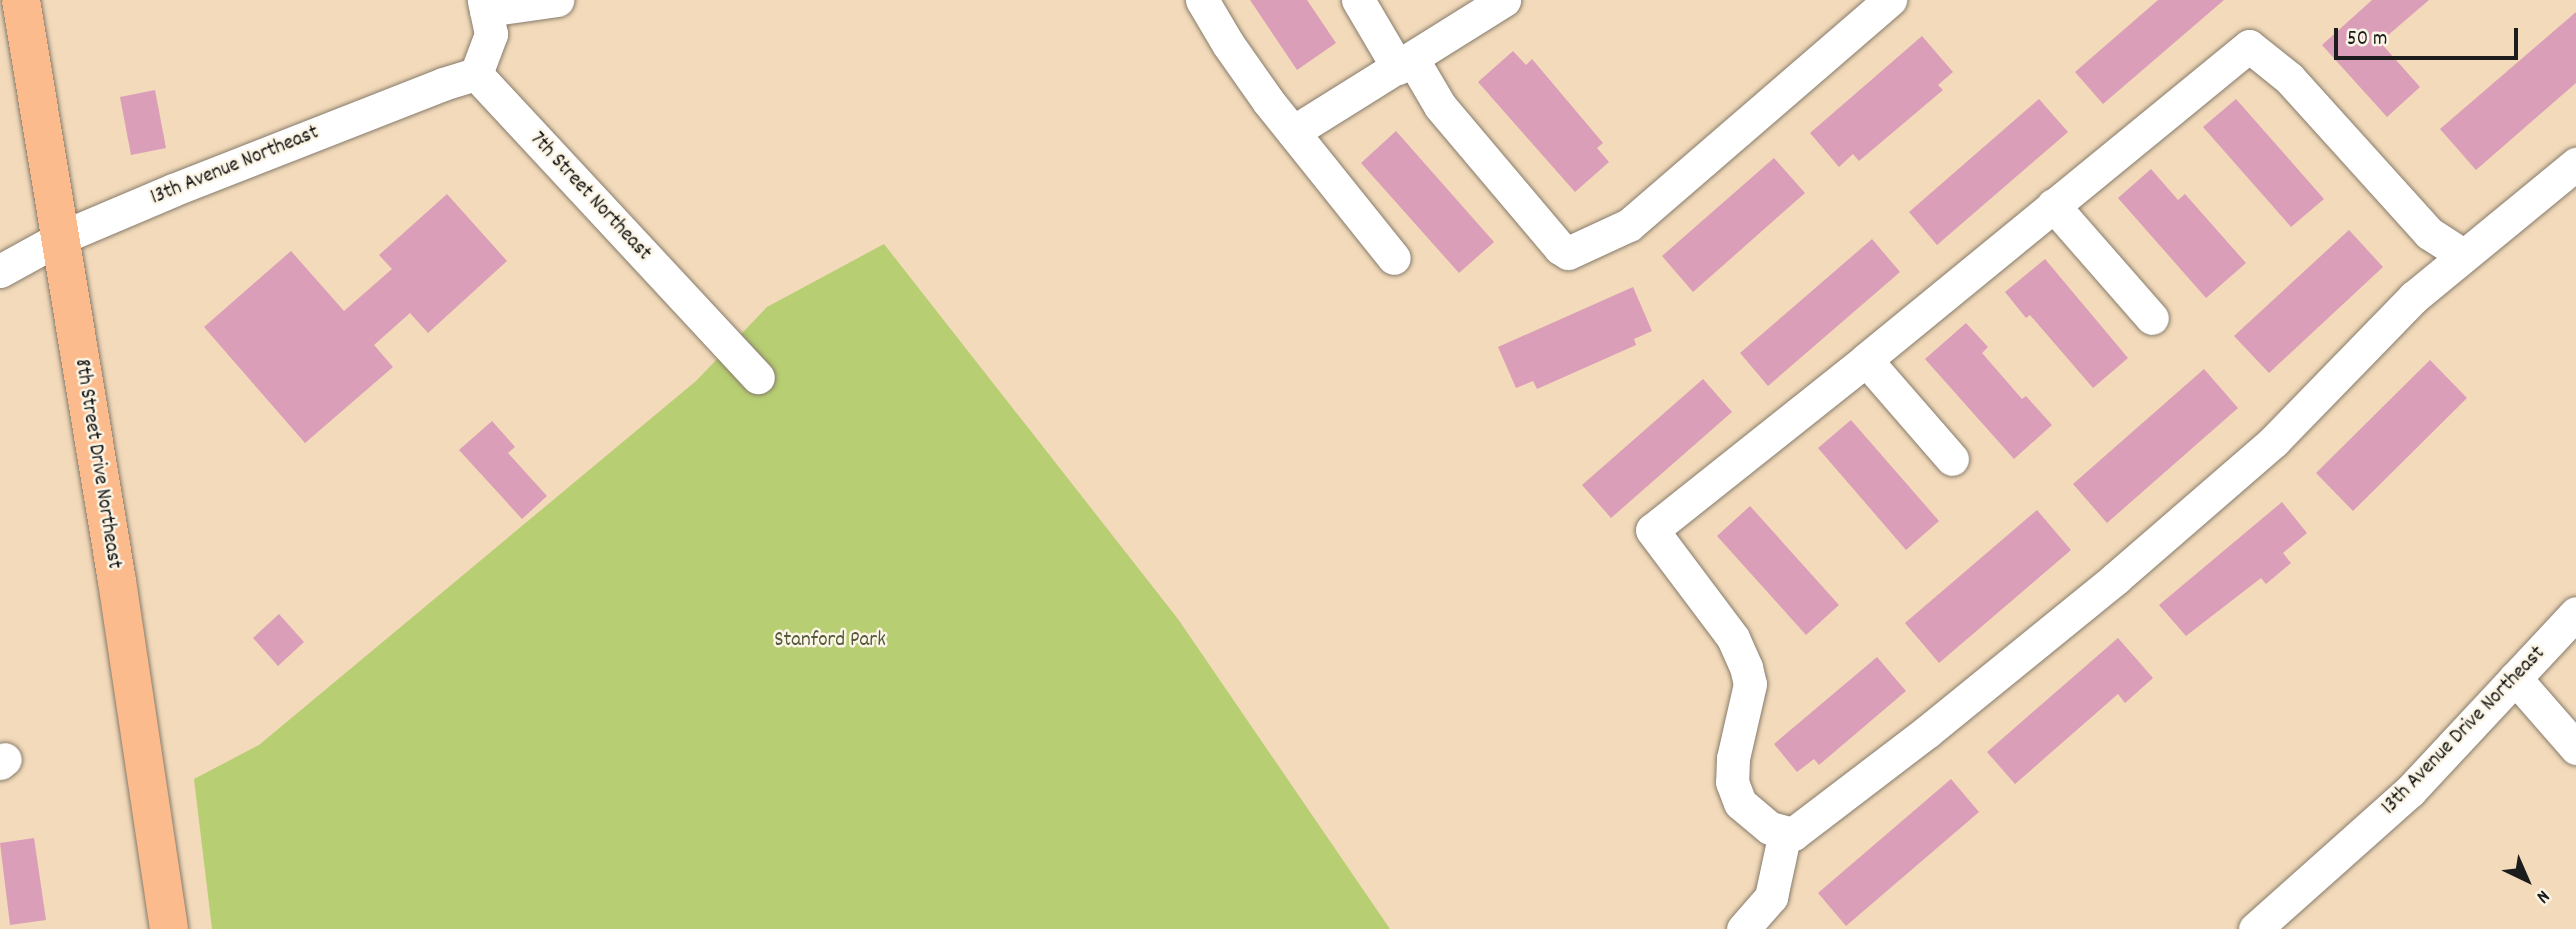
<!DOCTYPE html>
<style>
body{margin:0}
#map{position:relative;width:2576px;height:929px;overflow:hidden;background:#f2daba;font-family:Dekko,sans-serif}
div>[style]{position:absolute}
.green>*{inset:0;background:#b7ce72}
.building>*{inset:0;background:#db9eb8}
.roads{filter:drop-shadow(0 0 2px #877b6b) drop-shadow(0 0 2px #877b6b)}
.minor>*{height:33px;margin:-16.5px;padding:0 16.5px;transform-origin:16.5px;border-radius:16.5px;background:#fff}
.major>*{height:38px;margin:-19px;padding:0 19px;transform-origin:19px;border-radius:19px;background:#fbbb8c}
span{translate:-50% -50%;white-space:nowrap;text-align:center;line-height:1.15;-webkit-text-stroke:5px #fcf5e5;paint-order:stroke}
.street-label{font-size:21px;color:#1c1c1c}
.park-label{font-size:21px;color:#525a3a}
.north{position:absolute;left:2492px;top:845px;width:70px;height:70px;-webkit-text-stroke:5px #fcf5e5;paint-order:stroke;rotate:136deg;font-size:19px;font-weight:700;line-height:28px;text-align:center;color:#1c1c1c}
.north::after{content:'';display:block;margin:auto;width:24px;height:32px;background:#1c1c1c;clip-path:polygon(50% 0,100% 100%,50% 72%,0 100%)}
.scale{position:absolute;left:2334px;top:28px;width:184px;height:32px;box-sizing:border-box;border:4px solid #1c1c1c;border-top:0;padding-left:9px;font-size:21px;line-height:24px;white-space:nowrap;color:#1c1c1c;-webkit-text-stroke:5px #fcf5e5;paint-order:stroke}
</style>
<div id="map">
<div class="green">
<i style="clip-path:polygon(884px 244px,1178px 619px,1390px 929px,212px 929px,194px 779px,259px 745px,696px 381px,767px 307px)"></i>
</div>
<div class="building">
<i style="clip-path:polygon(1250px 0,1307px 0,1336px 43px,1297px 70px)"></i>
<i style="clip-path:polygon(2158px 0,2224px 0,2103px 104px,2075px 72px)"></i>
<i style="clip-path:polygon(2372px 0,2429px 0,2380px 42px,2420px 87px,2387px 117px,2322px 45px)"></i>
<i style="clip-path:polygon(2576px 12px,2576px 83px,2476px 170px,2440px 129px)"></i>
<i style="clip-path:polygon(1922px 36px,1953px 72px,1938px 85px,1943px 90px,1859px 161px,1853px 154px,1839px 167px,1810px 133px)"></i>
<i style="clip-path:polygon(1513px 51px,1526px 65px,1532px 59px,1603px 143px,1597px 148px,1609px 162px,1575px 192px,1478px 82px)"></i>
<i style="clip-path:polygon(155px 90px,166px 148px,131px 155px,120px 97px)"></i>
<i style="clip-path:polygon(2039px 99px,2068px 132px,1937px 245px,1909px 212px)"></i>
<i style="clip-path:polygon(2236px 99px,2324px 199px,2291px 227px,2203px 127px)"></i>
<i style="clip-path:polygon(1396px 131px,1494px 242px,1459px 273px,1361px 163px)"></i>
<i style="clip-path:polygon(1774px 158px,1805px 193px,1693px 292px,1662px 256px)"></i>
<i style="clip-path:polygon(2151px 169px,2178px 200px,2185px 194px,2246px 263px,2206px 298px,2118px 198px)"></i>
<i style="clip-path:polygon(447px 194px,507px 261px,428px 333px,410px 313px,374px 345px,393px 367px,305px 443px,204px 327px,291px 251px,344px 311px,392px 269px,379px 255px)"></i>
<i style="clip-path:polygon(2349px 230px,2383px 267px,2269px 373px,2234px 336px)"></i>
<i style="clip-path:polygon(1872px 239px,1900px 272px,1768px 386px,1740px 353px)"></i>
<i style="clip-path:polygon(2045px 259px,2128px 358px,2093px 388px,2030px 315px,2026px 318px,2005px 292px)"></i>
<i style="clip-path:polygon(1633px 287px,1652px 331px,1634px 339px,1636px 345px,1537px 389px,1533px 381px,1516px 388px,1498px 347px)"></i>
<i style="clip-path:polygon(1966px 323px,1988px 347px,1982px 353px,2022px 399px,2026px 396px,2052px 425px,2014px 459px,1925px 359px)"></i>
<i style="clip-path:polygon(2430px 360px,2467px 398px,2353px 511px,2316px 473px)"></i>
<i style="clip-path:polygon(2204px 369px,2238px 408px,2107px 523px,2073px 484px)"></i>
<i style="clip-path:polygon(1703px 379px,1732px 412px,1611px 518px,1582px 485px)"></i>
<i style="clip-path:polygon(1851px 420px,1939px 521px,1906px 550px,1818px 448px)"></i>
<i style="clip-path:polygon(492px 421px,515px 447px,508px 453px,547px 496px,522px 519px,459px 450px)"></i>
<i style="clip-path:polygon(2282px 502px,2307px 533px,2283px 553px,2291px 563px,2266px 584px,2261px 578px,2186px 636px,2159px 605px)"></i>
<i style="clip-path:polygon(1750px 506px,1839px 605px,1806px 635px,1717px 536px)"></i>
<i style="clip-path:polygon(2037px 510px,2071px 550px,1939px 663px,1905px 623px)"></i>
<i style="clip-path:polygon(279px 614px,304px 642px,278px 666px,253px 638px)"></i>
<i style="clip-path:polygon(2118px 638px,2153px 678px,2125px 703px,2118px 694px,2015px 784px,1987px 752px)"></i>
<i style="clip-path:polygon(1877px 657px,1906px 691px,1819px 765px,1814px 759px,1797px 772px,1774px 744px)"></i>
<i style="clip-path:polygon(1951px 779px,1979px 812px,1846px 926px,1818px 893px)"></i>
<i style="clip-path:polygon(34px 838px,46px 920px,10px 925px,0 843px)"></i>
</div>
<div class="roads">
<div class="minor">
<i style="left:1202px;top:0;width:51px;rotate:59.4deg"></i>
<i style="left:1228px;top:44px;width:70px;rotate:54.9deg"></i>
<i style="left:1268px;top:101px;width:201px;rotate:51.3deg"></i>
<i style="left:1358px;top:0;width:79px;rotate:59.5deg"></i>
<i style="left:486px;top:10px;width:72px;rotate:-8deg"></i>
<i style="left:1413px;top:60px;width:53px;rotate:59.6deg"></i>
<i style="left:1440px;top:106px;width:186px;rotate:49.8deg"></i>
<i style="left:1560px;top:248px;width:9px;rotate:32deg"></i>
<i style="left:1568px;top:253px;width:67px;rotate:-24.7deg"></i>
<i style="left:1629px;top:225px;width:345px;rotate:-40.8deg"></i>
<i style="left:476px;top:74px;width:414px;rotate:47.1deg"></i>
<i style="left:476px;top:74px;width:43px;rotate:-69.4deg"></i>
<i style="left:491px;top:34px;width:35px;rotate:-102deg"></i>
<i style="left:1293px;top:132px;width:249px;rotate:-32deg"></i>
<i style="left:2053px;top:205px;width:150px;rotate:48.8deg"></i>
<i style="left:2463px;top:255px;width:40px;rotate:-147.1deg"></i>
<i style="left:2429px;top:233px;width:209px;rotate:-132.1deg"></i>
<i style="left:2289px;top:78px;width:51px;rotate:-141.3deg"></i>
<i style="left:2249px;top:46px;width:495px;rotate:140.7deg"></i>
<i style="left:1866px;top:360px;width:273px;rotate:141.5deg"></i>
<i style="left:1652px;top:530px;width:135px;rotate:53.1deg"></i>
<i style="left:1733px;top:638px;width:32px;rotate:66deg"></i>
<i style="left:1746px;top:667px;width:17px;rotate:77deg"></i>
<i style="left:1750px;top:684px;width:76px;rotate:102.9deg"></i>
<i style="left:1733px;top:758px;width:24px;rotate:92deg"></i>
<i style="left:1732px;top:782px;width:22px;rotate:69deg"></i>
<i style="left:1740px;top:803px;width:39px;rotate:40deg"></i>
<i style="left:1770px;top:828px;width:24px;rotate:15deg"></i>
<i style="left:1793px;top:834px;width:170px;rotate:-37.3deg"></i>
<i style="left:1928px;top:731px;width:242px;rotate:-39.1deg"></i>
<i style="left:2116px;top:578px;width:209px;rotate:-40.9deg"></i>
<i style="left:2274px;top:441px;width:201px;rotate:-45.8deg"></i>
<i style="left:2414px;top:297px;width:210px;rotate:-39.4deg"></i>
<i style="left:0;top:271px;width:68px;rotate:-28.8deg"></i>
<i style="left:60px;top:238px;width:123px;rotate:-23deg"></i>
<i style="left:173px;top:190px;width:290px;rotate:-21.4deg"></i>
<i style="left:443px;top:84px;width:34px;rotate:-17deg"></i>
<i style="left:1866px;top:360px;width:131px;rotate:49deg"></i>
<i style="left:2515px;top:678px;width:93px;rotate:48.9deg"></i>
<i style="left:0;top:763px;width:6px;rotate:-39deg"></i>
<i style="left:1743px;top:929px;width:43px;rotate:-48.8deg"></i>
<i style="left:1771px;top:897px;width:66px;rotate:-77.8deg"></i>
<i style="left:2255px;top:929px;width:208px;rotate:-41.7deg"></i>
<i style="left:2410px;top:791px;width:243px;rotate:-47deg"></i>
</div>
<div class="major">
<i style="left:21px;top:0;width:589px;rotate:80.62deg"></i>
<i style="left:117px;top:581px;width:352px;rotate:81.5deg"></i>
</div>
</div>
<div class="street-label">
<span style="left:235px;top:166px;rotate:-22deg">13th Avenue Northeast</span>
<span style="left:590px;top:197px;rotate:47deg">7th Street Northeast</span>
<span style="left:97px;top:464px;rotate:81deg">8th Street Drive Northeast</span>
<span style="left:2464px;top:731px;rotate:-46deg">13th Avenue Drive Northeast</span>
</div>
<div class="park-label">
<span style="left:830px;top:641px">Stanford Park</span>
</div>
<div class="north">N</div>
<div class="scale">50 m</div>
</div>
